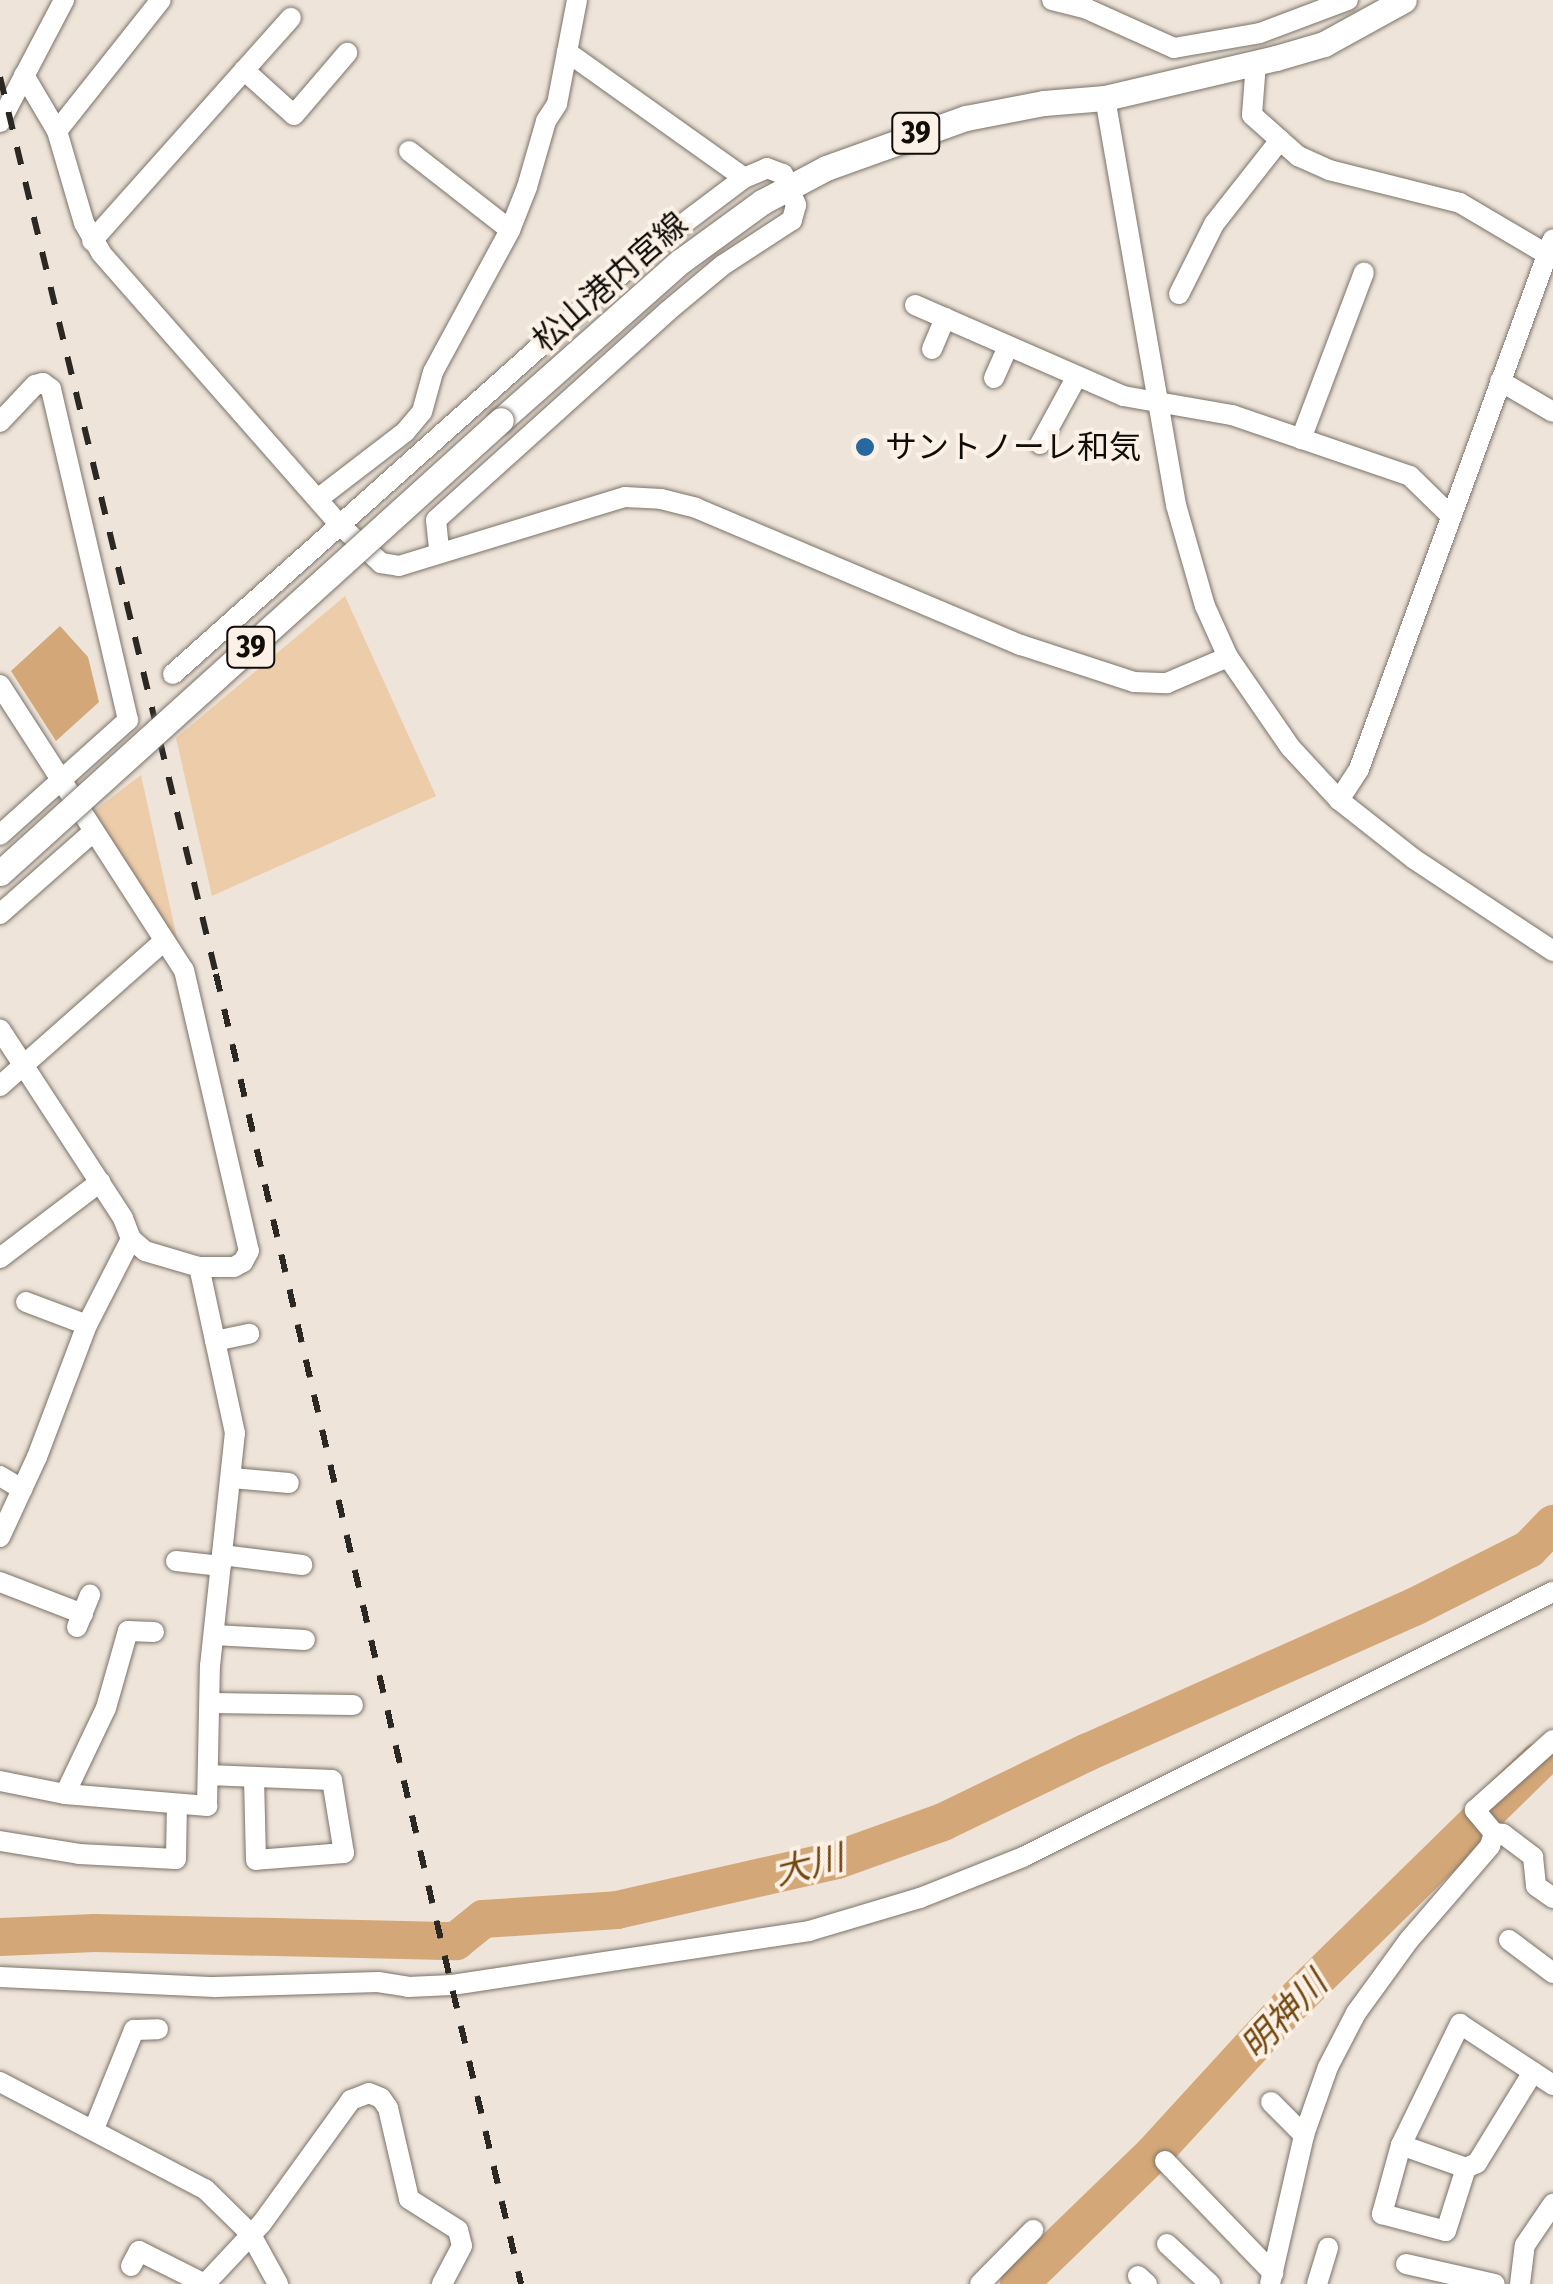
<!DOCTYPE html>
<meta charset="utf-8">
<style>
body{margin:0}
#map{position:relative;width:1553px;height:2284px;overflow:hidden;background:#eee4d9;font-family:"Fira Sans Condensed","Noto Sans JP",sans-serif}
div>[style]{position:absolute}
.green>*{inset:0;background:#edccaa}
.water>*{inset:0;background:#d3a778}
.river>*{height:38px;margin:-19px;padding:0 19px;transform-origin:19px;border-radius:19px;background:#d3a778}
.roads{filter:drop-shadow(0 0 2px #7b7269) drop-shadow(0 0 2px #7b7269)}
.minor>*{height:20px;margin:-10px;padding:0 10px;transform-origin:10px;border-radius:10px;background:#fff}
.major>*{height:25px;margin:-12.5px;padding:0 12.5px;transform-origin:12.5px;border-radius:12.5px;background:#fff}
.rail>*{height:6px;margin-top:-3px;transform-origin:0;background:repeating-linear-gradient(90deg,#2b2722 0 18px,transparent 0 36px)}
.bridges{filter:drop-shadow(0 0 2px #7b7269) drop-shadow(0 0 2px #7b7269)}
.major-bridge>*{height:25px;margin:-12.5px;padding:0 12.5px;transform-origin:12.5px;border-radius:12.5px;background:#fff}
.dots>*{width:28px;height:28px;translate:-50% -50%;box-sizing:border-box;border:5px solid #fcf1e6;border-radius:50%}
span{translate:-50% -50%;white-space:nowrap;text-align:center;line-height:1.15;-webkit-text-stroke:8px #fcf1e6;paint-order:stroke}
.shield-label span{padding:2px 8px;background:#fcf1e6;border:2px solid;border-radius:8px;-webkit-text-stroke-width:0}
.shield-label{font-size:30px;color:#100d09;font-weight:700}
.street-label{font-size:32px;color:#100d09}
.poi-label{font-size:32px;color:#100d09}
.left{translate:0 -50%;text-align:left}
.water-label{font-size:35px;color:#724811;font-style:italic}
</style>
<div id="map">
<div class="green">
<i style="clip-path:polygon(345px 596px,436px 796px,212px 896px,176px 738px)"></i>
<i style="clip-path:polygon(141px 775px,182px 961px,87px 816px)"></i>
</div>
<div class="water">
<i style="clip-path:polygon(60px 626px,88px 657px,99px 702px,56px 741px,11px 671px)"></i>
</div>
<div class="river">
<i style="left:0;top:1937px;width:95px;rotate:-2.4deg"></i>
<i style="left:95px;top:1933px;width:361px;rotate:1.3deg"></i>
<i style="left:456px;top:1941px;width:35px;rotate:-39deg"></i>
<i style="left:483px;top:1919px;width:134px;rotate:-3.8deg"></i>
<i style="left:617px;top:1910px;width:226px;rotate:-12.8deg"></i>
<i style="left:837px;top:1860px;width:113px;rotate:-19.7deg"></i>
<i style="left:943px;top:1822px;width:161px;rotate:-25.8deg"></i>
<i style="left:1088px;top:1752px;width:357px;rotate:-24deg"></i>
<i style="left:1414px;top:1607px;width:129px;rotate:-26.8deg"></i>
<i style="left:1529px;top:1549px;width:35px;rotate:-46deg"></i>
<i style="left:1019px;top:2284px;width:190px;rotate:-44.1deg"></i>
<i style="left:1155px;top:2152px;width:197px;rotate:-47.5deg"></i>
<i style="left:1288px;top:2007px;width:351px;rotate:-44.4deg"></i>
</div>
<div class="roads">
<div class="minor">
<i style="left:1052px;top:0;width:36px;rotate:14deg"></i>
<i style="left:1087px;top:9px;width:95px;rotate:24.1deg"></i>
<i style="left:1174px;top:48px;width:87px;rotate:-9.9deg"></i>
<i style="left:1260px;top:33px;width:94px;rotate:-20.6deg"></i>
<i style="left:567px;top:52px;width:217px;rotate:35.4deg"></i>
<i style="left:1256px;top:63px;width:52px;rotate:94.4deg"></i>
<i style="left:1252px;top:115px;width:62px;rotate:41.7deg"></i>
<i style="left:1298px;top:156px;width:34px;rotate:24deg"></i>
<i style="left:1329px;top:170px;width:135px;rotate:14.1deg"></i>
<i style="left:1460px;top:203px;width:108px;rotate:30.6deg"></i>
<i style="left:244px;top:70px;width:67px;rotate:42deg"></i>
<i style="left:294px;top:115px;width:82px;rotate:-49.5deg"></i>
<i style="left:24px;top:75px;width:65px;rotate:59.5deg"></i>
<i style="left:57px;top:131px;width:96px;rotate:73.6deg"></i>
<i style="left:84px;top:223px;width:34px;rotate:60deg"></i>
<i style="left:101px;top:253px;width:366px;rotate:48.7deg"></i>
<i style="left:343px;top:528px;width:52px;rotate:42.6deg"></i>
<i style="left:381px;top:563px;width:18px;rotate:9deg"></i>
<i style="left:399px;top:566px;width:236px;rotate:-17deg"></i>
<i style="left:625px;top:497px;width:36px;rotate:3deg"></i>
<i style="left:661px;top:499px;width:36px;rotate:14deg"></i>
<i style="left:696px;top:508px;width:353px;rotate:22.9deg"></i>
<i style="left:1021px;top:645px;width:119px;rotate:18.1deg"></i>
<i style="left:1134px;top:682px;width:33px;rotate:2deg"></i>
<i style="left:1167px;top:683px;width:66px;rotate:-23.1deg"></i>
<i style="left:1105px;top:98px;width:413px;rotate:80.1deg"></i>
<i style="left:1176px;top:505px;width:105px;rotate:74deg"></i>
<i style="left:1205px;top:606px;width:56px;rotate:65.7deg"></i>
<i style="left:1228px;top:657px;width:109px;rotate:55.4deg"></i>
<i style="left:1290px;top:747px;width:72px;rotate:47.2deg"></i>
<i style="left:1339px;top:800px;width:95px;rotate:38.2deg"></i>
<i style="left:1414px;top:859px;width:167px;rotate:33.5deg"></i>
<i style="left:0;top:122px;width:138px;rotate:-62.3deg"></i>
<i style="left:57px;top:131px;width:167px;rotate:-51.6deg"></i>
<i style="left:409px;top:151px;width:128px;rotate:38deg"></i>
<i style="left:92px;top:241px;width:299px;rotate:-48.3deg"></i>
<i style="left:1179px;top:294px;width:78px;rotate:-63.4deg"></i>
<i style="left:1214px;top:224px;width:107px;rotate:-51.8deg"></i>
<i style="left:915px;top:305px;width:227px;rotate:23.6deg"></i>
<i style="left:1123px;top:396px;width:111px;rotate:9.9deg"></i>
<i style="left:1232px;top:415px;width:188px;rotate:18.9deg"></i>
<i style="left:1410px;top:476px;width:56px;rotate:44.3deg"></i>
<i style="left:932px;top:349px;width:34px;rotate:-67deg"></i>
<i style="left:994px;top:378px;width:35px;rotate:-66deg"></i>
<i style="left:1500px;top:381px;width:61px;rotate:30.3deg"></i>
<i style="left:0;top:422px;width:51px;rotate:-46.6deg"></i>
<i style="left:35px;top:385px;width:8px;rotate:-14deg"></i>
<i style="left:43px;top:383px;width:10px;rotate:37deg"></i>
<i style="left:51px;top:389px;width:340px;rotate:76.9deg"></i>
<i style="left:128px;top:720px;width:172px;rotate:138.1deg"></i>
<i style="left:1301px;top:439px;width:178px;rotate:-69.3deg"></i>
<i style="left:1040px;top:444px;width:77px;rotate:-61.4deg"></i>
<i style="left:319px;top:498px;width:108px;rotate:-37.5deg"></i>
<i style="left:405px;top:432px;width:26px;rotate:-50deg"></i>
<i style="left:422px;top:412px;width:41px;rotate:-74.6deg"></i>
<i style="left:433px;top:372px;width:162px;rotate:-61.5deg"></i>
<i style="left:510px;top:230px;width:46px;rotate:-68.4deg"></i>
<i style="left:527px;top:187px;width:69px;rotate:-73.9deg"></i>
<i style="left:546px;top:121px;width:20px;rotate:-57deg"></i>
<i style="left:557px;top:104px;width:106px;rotate:-79.1deg"></i>
<i style="left:173px;top:674px;width:635px;rotate:-41.75deg"></i>
<i style="left:647px;top:251px;width:121px;rotate:-37deg"></i>
<i style="left:744px;top:178px;width:25px;rotate:-23deg"></i>
<i style="left:767px;top:168px;width:17px;rotate:21deg"></i>
<i style="left:783px;top:174px;width:34px;rotate:67deg"></i>
<i style="left:796px;top:205px;width:16px;rotate:105deg"></i>
<i style="left:792px;top:220px;width:82px;rotate:146.9deg"></i>
<i style="left:723px;top:265px;width:72px;rotate:140.1deg"></i>
<i style="left:668px;top:311px;width:312px;rotate:138deg"></i>
<i style="left:436px;top:520px;width:31px;rotate:84deg"></i>
<i style="left:0;top:685px;width:339px;rotate:57.2deg"></i>
<i style="left:184px;top:970px;width:288px;rotate:77deg"></i>
<i style="left:249px;top:1251px;width:13px;rotate:119deg"></i>
<i style="left:243px;top:1262px;width:10px;rotate:151deg"></i>
<i style="left:234px;top:1267px;width:35px;rotate:180deg"></i>
<i style="left:199px;top:1267px;width:56px;rotate:-163.5deg"></i>
<i style="left:145px;top:1251px;width:18px;rotate:-139deg"></i>
<i style="left:131px;top:1239px;width:22px;rotate:-111deg"></i>
<i style="left:123px;top:1218px;width:225px;rotate:-123.1deg"></i>
<i style="left:1339px;top:800px;width:37px;rotate:-57deg"></i>
<i style="left:1359px;top:769px;width:564px;rotate:-69.9deg"></i>
<i style="left:0;top:914px;width:124px;rotate:-41.4deg"></i>
<i style="left:0;top:1086px;width:219px;rotate:-41.5deg"></i>
<i style="left:0;top:1258px;width:126px;rotate:-37.2deg"></i>
<i style="left:26px;top:1302px;width:65px;rotate:20.7deg"></i>
<i style="left:215px;top:1341px;width:35px;rotate:-12deg"></i>
<i style="left:0;top:1476px;width:26px;rotate:31deg"></i>
<i style="left:232px;top:1478px;width:57px;rotate:5deg"></i>
<i style="left:0;top:1537px;width:88px;rotate:-65.2deg"></i>
<i style="left:37px;top:1457px;width:141px;rotate:-69.3deg"></i>
<i style="left:87px;top:1325px;width:97px;rotate:-62.9deg"></i>
<i style="left:222px;top:1555px;width:81px;rotate:7.1deg"></i>
<i style="left:176px;top:1561px;width:45px;rotate:6.3deg"></i>
<i style="left:0;top:1582px;width:89px;rotate:21.1deg"></i>
<i style="left:77px;top:1627px;width:35px;rotate:-68deg"></i>
<i style="left:214px;top:1635px;width:91px;rotate:3.1deg"></i>
<i style="left:210px;top:1703px;width:143px;rotate:0.8deg"></i>
<i style="left:208px;top:1775px;width:124px;rotate:2.3deg"></i>
<i style="left:332px;top:1780px;width:74px;rotate:80.7deg"></i>
<i style="left:344px;top:1853px;width:88px;rotate:175.5deg"></i>
<i style="left:256px;top:1860px;width:83px;rotate:-91.4deg"></i>
<i style="left:0;top:1781px;width:66px;rotate:11.3deg"></i>
<i style="left:65px;top:1794px;width:143px;rotate:4.8deg"></i>
<i style="left:207px;top:1806px;width:140px;rotate:-88.8deg"></i>
<i style="left:210px;top:1666px;width:234px;rotate:-83.9deg"></i>
<i style="left:235px;top:1433px;width:170px;rotate:-102.2deg"></i>
<i style="left:65px;top:1794px;width:95px;rotate:-64.5deg"></i>
<i style="left:106px;top:1708px;width:80px;rotate:-74.1deg"></i>
<i style="left:128px;top:1631px;width:26px;rotate:2deg"></i>
<i style="left:1494px;top:1833px;width:9px;rotate:6deg"></i>
<i style="left:1503px;top:1834px;width:38px;rotate:37deg"></i>
<i style="left:1533px;top:1857px;width:29px;rotate:84deg"></i>
<i style="left:1536px;top:1886px;width:21px;rotate:35deg"></i>
<i style="left:0;top:1841px;width:80px;rotate:9.3deg"></i>
<i style="left:79px;top:1854px;width:97px;rotate:3deg"></i>
<i style="left:176px;top:1859px;width:55px;rotate:-89deg"></i>
<i style="left:1509px;top:1940px;width:55px;rotate:36.9deg"></i>
<i style="left:0;top:1977px;width:215px;rotate:2.7deg"></i>
<i style="left:215px;top:1987px;width:163px;rotate:-1.8deg"></i>
<i style="left:378px;top:1982px;width:30px;rotate:9deg"></i>
<i style="left:408px;top:1987px;width:44px;rotate:-2.6deg"></i>
<i style="left:452px;top:1985px;width:361px;rotate:-8.6deg"></i>
<i style="left:809px;top:1931px;width:116px;rotate:-16.6deg"></i>
<i style="left:920px;top:1898px;width:111px;rotate:-21.7deg"></i>
<i style="left:1023px;top:1857px;width:593px;rotate:-26.57deg"></i>
<i style="left:1533px;top:2072px;width:107px;rotate:121.6deg"></i>
<i style="left:1477px;top:2163px;width:12px;rotate:156deg"></i>
<i style="left:1466px;top:2168px;width:69px;rotate:-160.5deg"></i>
<i style="left:1401px;top:2145px;width:135px;rotate:-64deg"></i>
<i style="left:1460px;top:2024px;width:111px;rotate:33.3deg"></i>
<i style="left:0;top:2082px;width:231px;rotate:27.6deg"></i>
<i style="left:205px;top:2189px;width:63px;rotate:44.4deg"></i>
<i style="left:250px;top:2233px;width:58px;rotate:61.2deg"></i>
<i style="left:1271px;top:2102px;width:47px;rotate:45deg"></i>
<i style="left:94px;top:2129px;width:107px;rotate:-68deg"></i>
<i style="left:134px;top:2030px;width:24px;rotate:-2deg"></i>
<i style="left:1401px;top:2145px;width:72px;rotate:105.4deg"></i>
<i style="left:1382px;top:2214px;width:66px;rotate:14.9deg"></i>
<i style="left:1446px;top:2231px;width:66px;rotate:-72.4deg"></i>
<i style="left:1165px;top:2161px;width:156px;rotate:46deg"></i>
<i style="left:1167px;top:2244px;width:59px;rotate:42.9deg"></i>
<i style="left:1406px;top:2264px;width:91px;rotate:12.7deg"></i>
<i style="left:131px;top:2266px;width:17px;rotate:-62deg"></i>
<i style="left:139px;top:2251px;width:74px;rotate:26.6deg"></i>
<i style="left:205px;top:2284px;width:83px;rotate:-46.9deg"></i>
<i style="left:262px;top:2223px;width:152px;rotate:-54.1deg"></i>
<i style="left:351px;top:2100px;width:19px;rotate:-21deg"></i>
<i style="left:369px;top:2093px;width:13px;rotate:23deg"></i>
<i style="left:381px;top:2098px;width:12px;rotate:55deg"></i>
<i style="left:388px;top:2108px;width:93px;rotate:77deg"></i>
<i style="left:409px;top:2199px;width:58px;rotate:32.3deg"></i>
<i style="left:458px;top:2230px;width:16px;rotate:76deg"></i>
<i style="left:462px;top:2246px;width:43px;rotate:117.8deg"></i>
<i style="left:1138px;top:2276px;width:12px;rotate:42deg"></i>
<i style="left:980px;top:2284px;width:76px;rotate:-45.5deg"></i>
<i style="left:1270px;top:2284px;width:153px;rotate:-77.1deg"></i>
<i style="left:1304px;top:2135px;width:72px;rotate:-70.6deg"></i>
<i style="left:1328px;top:2067px;width:61px;rotate:-62.6deg"></i>
<i style="left:1356px;top:2013px;width:90px;rotate:-54deg"></i>
<i style="left:1409px;top:1940px;width:124px;rotate:-49.2deg"></i>
<i style="left:1490px;top:1846px;width:14px;rotate:-73deg"></i>
<i style="left:1494px;top:1833px;width:30px;rotate:-130deg"></i>
<i style="left:1475px;top:1810px;width:105px;rotate:-41.9deg"></i>
<i style="left:1317px;top:2284px;width:38px;rotate:-73deg"></i>
<i style="left:1520px;top:2284px;width:39px;rotate:-83deg"></i>
<i style="left:1525px;top:2245px;width:50px;rotate:-55.7deg"></i>
</div>
<div class="major">
<i style="left:501px;top:420px;width:240px;rotate:-41.5deg"></i>
<i style="left:681px;top:261px;width:100px;rotate:-36.1deg"></i>
<i style="left:762px;top:202px;width:72px;rotate:-28deg"></i>
<i style="left:826px;top:168px;width:149px;rotate:-19.7deg"></i>
<i style="left:966px;top:118px;width:79px;rotate:-10.9deg"></i>
<i style="left:1044px;top:103px;width:61px;rotate:-4.7deg"></i>
<i style="left:1105px;top:98px;width:176px;rotate:-13.2deg"></i>
<i style="left:1276px;top:58px;width:50px;rotate:-16.3deg"></i>
<i style="left:1324px;top:44px;width:91px;rotate:-28.8deg"></i>
</div>
</div>
<div class="rail">
<i style="left:0;top:77px;width:923px;rotate:76.46deg"></i>
<i style="left:216px;top:974px;width:1345px;rotate:76.89deg"></i>
</div>
<div class="bridges">
<div class="major-bridge">
<i style="left:0;top:873px;width:675px;rotate:-42.12deg"></i>
</div>
</div>
<div class="dots">
<i style="left:865px;top:447px;background:#27689e"></i>
</div>
<div class="shield-label">
<span style="left:916px;top:133px">39</span>
<span style="left:251px;top:647px">39</span>
</div>
<div class="street-label">
<span style="left:610px;top:282px;rotate:-41deg">松山港内宮線</span>
</div>
<div class="poi-label">
<span class="left" style="left:885px;top:447px">サントノーレ和気</span>
</div>
<div class="water-label">
<span style="left:809px;top:1865px;rotate:-14deg">大川</span>
<span style="left:1284px;top:2015px;rotate:-46deg">明神川</span>
</div>
</div>
